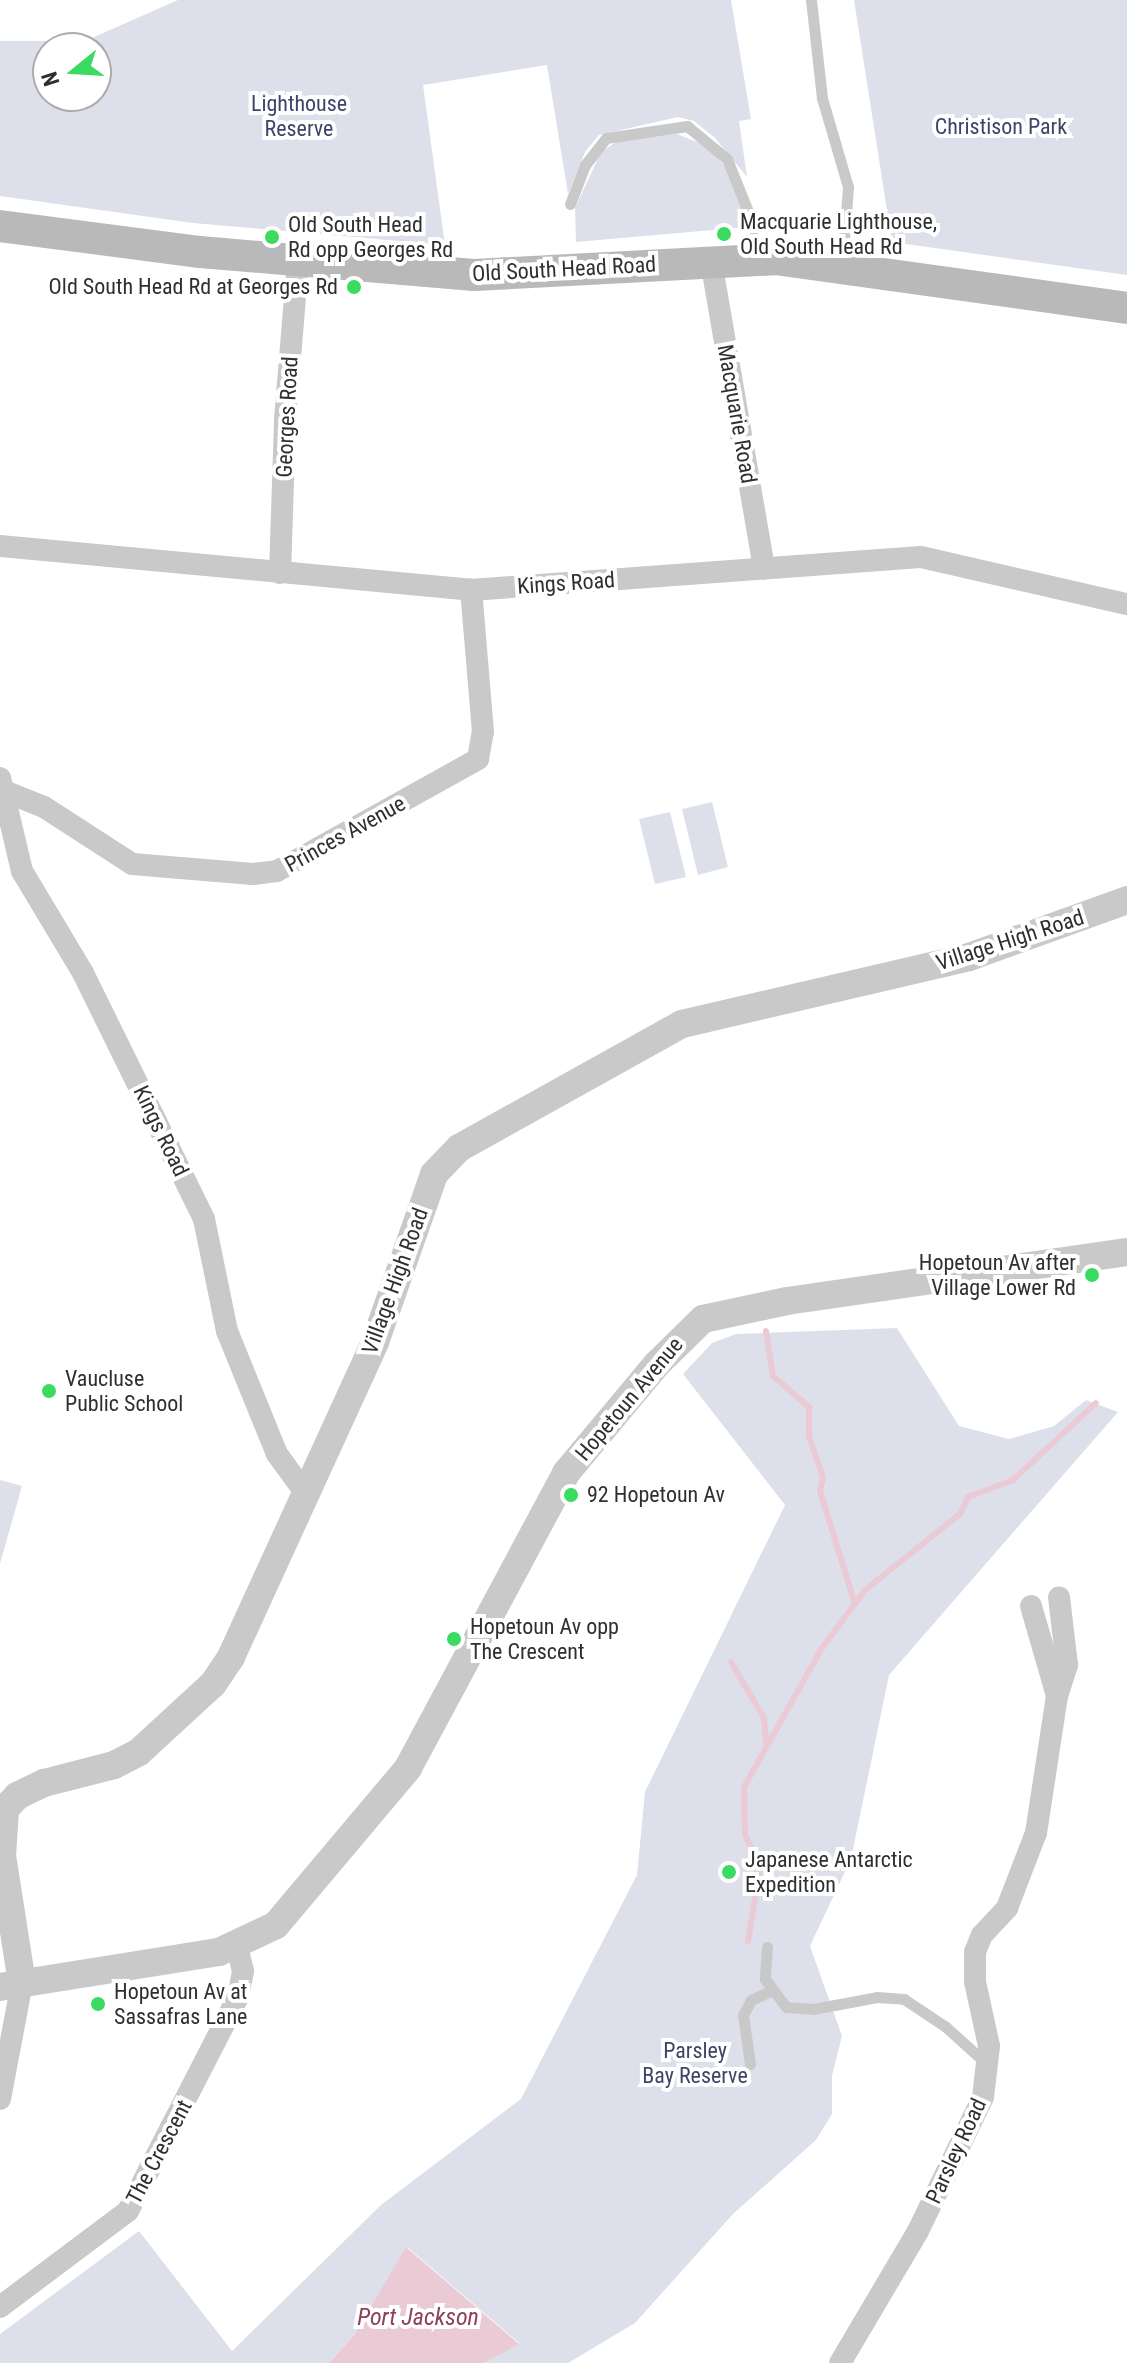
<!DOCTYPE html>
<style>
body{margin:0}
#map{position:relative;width:1127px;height:2363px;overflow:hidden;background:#fff;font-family:"Roboto Condensed",sans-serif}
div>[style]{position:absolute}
.green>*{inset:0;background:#dde0eb}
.water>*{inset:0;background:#eacad4}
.stream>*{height:6px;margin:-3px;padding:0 3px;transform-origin:3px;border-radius:3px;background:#eacad4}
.service>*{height:11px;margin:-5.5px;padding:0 5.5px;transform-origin:5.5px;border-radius:5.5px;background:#c9c9c9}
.minor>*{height:22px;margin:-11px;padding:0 11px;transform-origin:11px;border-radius:11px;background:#c9c9c9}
.tertiary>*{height:28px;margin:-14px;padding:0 14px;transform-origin:14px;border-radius:14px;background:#c9c9c9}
.secondary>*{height:32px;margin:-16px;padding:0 16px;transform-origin:16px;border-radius:16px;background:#b9b9b9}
.dots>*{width:22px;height:22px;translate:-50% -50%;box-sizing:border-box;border:4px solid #fff;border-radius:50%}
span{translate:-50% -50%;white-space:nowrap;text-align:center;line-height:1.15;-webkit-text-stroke:8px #fff;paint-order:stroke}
.park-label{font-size:22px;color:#3e4568}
.poi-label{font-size:22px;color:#2f2f2f}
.left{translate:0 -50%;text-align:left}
.right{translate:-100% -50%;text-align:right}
.street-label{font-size:22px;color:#2f2f2f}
.water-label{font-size:24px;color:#8c4158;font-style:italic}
.north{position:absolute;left:32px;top:32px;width:80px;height:80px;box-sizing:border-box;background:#fff;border:2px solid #acacac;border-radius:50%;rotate:252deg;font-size:22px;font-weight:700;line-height:32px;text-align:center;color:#2f2f2f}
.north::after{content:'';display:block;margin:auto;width:28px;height:36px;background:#3bdb61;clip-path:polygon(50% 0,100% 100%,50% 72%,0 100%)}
</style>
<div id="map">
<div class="green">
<i style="clip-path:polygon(evenodd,178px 0,731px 0,751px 119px,739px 121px,747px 177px,715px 138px,694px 121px,678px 117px,599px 135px,585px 152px,568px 194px,547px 65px,423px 85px,445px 245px,193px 223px,0 196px,0 41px,85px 41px,178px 0,48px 48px,96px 48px,96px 96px,48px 96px,48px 48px)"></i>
<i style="clip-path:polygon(854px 0,1127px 0,1127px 275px,892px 242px)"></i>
<i style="clip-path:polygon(677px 134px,707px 146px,724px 165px,739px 187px,747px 227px,576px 242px,575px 208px,601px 152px,616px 142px)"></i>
<i style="clip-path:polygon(712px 802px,728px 867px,698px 875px,682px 809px)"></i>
<i style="clip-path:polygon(670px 812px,686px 877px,655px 884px,639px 819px)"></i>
<i style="clip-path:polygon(897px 1328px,959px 1426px,1009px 1439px,1054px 1426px,1086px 1400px,1118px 1412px,889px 1675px,851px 1859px,810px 1946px,842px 2036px,832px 2076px,832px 2114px,816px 2140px,733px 2214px,635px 2323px,568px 2363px,484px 2363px,519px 2343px,407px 2247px,355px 2334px,329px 2363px,0 2363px,0 2334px,139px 2231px,232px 2351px,381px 2205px,521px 2099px,637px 1875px,645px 1792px,785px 1505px,683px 1374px,712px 1343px,736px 1334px)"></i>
<i style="clip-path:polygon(0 1480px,22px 1486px,0 1564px)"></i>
</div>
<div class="water">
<i style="clip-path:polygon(406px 2247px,519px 2344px,484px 2363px,329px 2363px,355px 2334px)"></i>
</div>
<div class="stream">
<i style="left:766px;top:1331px;width:46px;rotate:81.2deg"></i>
<i style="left:773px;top:1376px;width:48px;rotate:40.7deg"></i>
<i style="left:809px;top:1407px;width:30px;rotate:90deg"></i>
<i style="left:809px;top:1437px;width:42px;rotate:70.7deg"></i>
<i style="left:823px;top:1477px;width:14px;rotate:102deg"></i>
<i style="left:820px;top:1491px;width:118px;rotate:72.8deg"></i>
<i style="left:731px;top:1662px;width:65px;rotate:59.5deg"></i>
<i style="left:764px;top:1718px;width:24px;rotate:85deg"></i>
<i style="left:748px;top:1941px;width:74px;rotate:-80.7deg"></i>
<i style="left:760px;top:1868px;width:37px;rotate:-114deg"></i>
<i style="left:745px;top:1834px;width:47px;rotate:-91.2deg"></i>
<i style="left:744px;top:1787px;width:159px;rotate:-60.7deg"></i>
<i style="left:822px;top:1648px;width:72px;rotate:-53.4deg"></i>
<i style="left:865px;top:1590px;width:122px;rotate:-38.7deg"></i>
<i style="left:960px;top:1514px;width:19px;rotate:-65deg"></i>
<i style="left:968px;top:1497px;width:48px;rotate:-20.7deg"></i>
<i style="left:1013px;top:1480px;width:113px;rotate:-42.9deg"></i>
</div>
<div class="service">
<i style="left:811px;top:0;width:99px;rotate:83.6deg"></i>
<i style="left:822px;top:98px;width:93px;rotate:73.7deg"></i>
<i style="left:848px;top:187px;width:79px;rotate:94.3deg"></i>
<i style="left:570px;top:204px;width:42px;rotate:-69deg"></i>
<i style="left:585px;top:165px;width:34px;rotate:-52deg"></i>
<i style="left:606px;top:138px;width:82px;rotate:-8.4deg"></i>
<i style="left:687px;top:126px;width:52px;rotate:39.5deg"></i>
<i style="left:727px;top:159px;width:65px;rotate:68.2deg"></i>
<i style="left:751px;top:219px;width:38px;rotate:85deg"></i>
<i style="left:767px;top:1947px;width:32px;rotate:94deg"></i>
<i style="left:765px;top:1979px;width:35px;rotate:53deg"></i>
<i style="left:786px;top:2007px;width:27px;rotate:4deg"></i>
<i style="left:813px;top:2009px;width:65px;rotate:-10.6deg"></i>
<i style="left:877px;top:1997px;width:27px;rotate:4deg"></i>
<i style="left:904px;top:1999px;width:50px;rotate:33.7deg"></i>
<i style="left:946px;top:2027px;width:58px;rotate:42.2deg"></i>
<i style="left:750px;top:2064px;width:49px;rotate:-98.1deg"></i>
<i style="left:743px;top:2015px;width:17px;rotate:-62deg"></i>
<i style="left:751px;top:2000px;width:21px;rotate:-25deg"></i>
</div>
<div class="minor">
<i style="left:711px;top:261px;width:312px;rotate:80.2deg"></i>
<i style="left:0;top:546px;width:473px;rotate:5.3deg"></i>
<i style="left:471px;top:590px;width:451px;rotate:-4.2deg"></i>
<i style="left:921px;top:557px;width:211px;rotate:12.9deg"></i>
<i style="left:280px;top:573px;width:154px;rotate:-88.1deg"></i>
<i style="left:285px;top:419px;width:159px;rotate:-85.3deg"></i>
<i style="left:0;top:778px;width:96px;rotate:76.7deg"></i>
<i style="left:22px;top:871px;width:119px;rotate:59.1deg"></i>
<i style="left:83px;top:973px;width:274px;rotate:63.8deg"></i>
<i style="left:204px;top:1219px;width:114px;rotate:78.4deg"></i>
<i style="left:227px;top:1331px;width:133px;rotate:67.9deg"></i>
<i style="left:277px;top:1454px;width:46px;rotate:53.9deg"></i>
<i style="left:4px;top:791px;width:43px;rotate:21.8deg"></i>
<i style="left:44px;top:807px;width:105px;rotate:32.9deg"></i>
<i style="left:132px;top:864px;width:121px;rotate:4.7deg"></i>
<i style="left:253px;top:874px;width:24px;rotate:-7deg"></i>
<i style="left:277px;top:871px;width:230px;rotate:-29.1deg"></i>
<i style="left:478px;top:759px;width:27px;rotate:-80deg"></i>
<i style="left:483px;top:732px;width:143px;rotate:-94.8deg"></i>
<i style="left:1031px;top:1606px;width:94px;rotate:73.9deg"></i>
<i style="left:0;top:2099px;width:118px;rotate:-79.3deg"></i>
<i style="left:0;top:2307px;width:160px;rotate:-36.9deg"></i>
<i style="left:128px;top:2211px;width:241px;rotate:-62.8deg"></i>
<i style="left:238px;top:1997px;width:26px;rotate:-79deg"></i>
<i style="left:243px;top:1971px;width:25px;rotate:-104deg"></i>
<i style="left:840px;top:2363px;width:153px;rotate:-59.4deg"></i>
<i style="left:918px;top:2231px;width:149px;rotate:-64.1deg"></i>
<i style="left:983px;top:2097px;width:51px;rotate:-83.3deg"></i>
<i style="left:989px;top:2046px;width:66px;rotate:-102.3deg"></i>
<i style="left:975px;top:1982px;width:30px;rotate:-90deg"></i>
<i style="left:975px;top:1952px;width:18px;rotate:-68deg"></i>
<i style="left:982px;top:1935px;width:37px;rotate:-47deg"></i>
<i style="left:1007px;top:1908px;width:80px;rotate:-68.9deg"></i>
<i style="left:1036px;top:1833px;width:139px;rotate:-81.3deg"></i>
<i style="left:1057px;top:1696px;width:33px;rotate:-72deg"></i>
<i style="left:1067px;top:1665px;width:68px;rotate:-96.7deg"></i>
</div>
<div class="tertiary">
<i style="left:22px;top:1983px;width:129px;rotate:-98.9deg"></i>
<i style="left:2px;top:1856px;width:47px;rotate:-86.3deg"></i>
<i style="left:5px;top:1809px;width:18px;rotate:-47deg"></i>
<i style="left:17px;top:1796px;width:30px;rotate:-26deg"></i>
<i style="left:44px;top:1783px;width:72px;rotate:-14.4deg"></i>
<i style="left:114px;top:1765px;width:28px;rotate:-27deg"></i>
<i style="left:139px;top:1752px;width:100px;rotate:-42.6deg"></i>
<i style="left:213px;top:1684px;width:32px;rotate:-56deg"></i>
<i style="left:231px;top:1657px;width:346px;rotate:-65.4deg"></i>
<i style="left:375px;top:1342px;width:178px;rotate:-70.6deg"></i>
<i style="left:434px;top:1174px;width:36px;rotate:-46deg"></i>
<i style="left:459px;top:1148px;width:255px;rotate:-29.1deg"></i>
<i style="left:682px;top:1024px;width:295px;rotate:-13.1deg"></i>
<i style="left:969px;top:957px;width:168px;rotate:-19.8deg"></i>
<i style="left:0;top:1987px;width:222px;rotate:-9.1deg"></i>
<i style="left:219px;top:1952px;width:63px;rotate:-25.3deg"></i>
<i style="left:276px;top:1925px;width:205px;rotate:-49.9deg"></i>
<i style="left:408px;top:1768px;width:335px;rotate:-61.8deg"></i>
<i style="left:566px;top:1473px;width:141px;rotate:-50.2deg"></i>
<i style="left:656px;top:1365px;width:66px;rotate:-44.4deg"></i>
<i style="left:703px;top:1319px;width:86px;rotate:-12.1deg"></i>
<i style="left:787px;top:1301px;width:344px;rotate:-8.2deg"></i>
</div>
<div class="secondary">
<i style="left:0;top:226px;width:202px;rotate:7.4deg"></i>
<i style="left:200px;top:252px;width:275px;rotate:4.8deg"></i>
<i style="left:474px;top:275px;width:301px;rotate:-3deg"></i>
<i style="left:775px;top:259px;width:355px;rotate:7.9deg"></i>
</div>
<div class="dots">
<i style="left:724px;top:234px;background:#3bdb61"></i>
<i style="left:272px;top:237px;background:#3bdb61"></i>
<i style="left:354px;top:287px;background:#3bdb61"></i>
<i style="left:1092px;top:1275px;background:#3bdb61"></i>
<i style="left:49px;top:1391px;background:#3bdb61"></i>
<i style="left:571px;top:1495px;background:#3bdb61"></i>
<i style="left:454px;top:1639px;background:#3bdb61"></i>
<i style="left:729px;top:1872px;background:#3bdb61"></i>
<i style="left:98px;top:2004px;background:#3bdb61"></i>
</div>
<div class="park-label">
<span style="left:299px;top:116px">Lighthouse<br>Reserve</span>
<span style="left:1001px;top:127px">Christison Park</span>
<span style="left:695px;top:2063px">Parsley<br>Bay Reserve</span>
</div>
<div class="poi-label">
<span class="left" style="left:740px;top:234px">Macquarie Lighthouse,<br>Old South Head Rd</span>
<span class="left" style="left:288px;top:237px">Old South Head<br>Rd opp Georges Rd</span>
<span class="right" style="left:338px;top:287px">Old South Head Rd at Georges Rd</span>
<span class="right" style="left:1076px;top:1275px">Hopetoun Av after<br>Village Lower Rd</span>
<span class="left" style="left:65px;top:1391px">Vaucluse<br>Public School</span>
<span class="left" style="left:587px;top:1495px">92 Hopetoun Av</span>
<span class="left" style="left:470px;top:1639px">Hopetoun Av opp<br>The Crescent</span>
<span class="left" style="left:745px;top:1872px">Japanese Antarctic<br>Expedition</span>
<span class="left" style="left:114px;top:2004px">Hopetoun Av at<br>Sassafras Lane</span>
</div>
<div class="street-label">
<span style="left:564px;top:269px;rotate:-3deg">Old South Head Road</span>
<span style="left:737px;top:414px;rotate:80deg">Macquarie Road</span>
<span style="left:287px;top:417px;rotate:-87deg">Georges Road</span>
<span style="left:566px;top:583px;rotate:-4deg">Kings Road</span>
<span style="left:345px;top:834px;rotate:-29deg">Princes Avenue</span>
<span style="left:1010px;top:940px;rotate:-18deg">Village High Road</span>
<span style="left:161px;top:1131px;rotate:64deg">Kings Road</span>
<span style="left:395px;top:1281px;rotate:-70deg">Village High Road</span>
<span style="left:629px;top:1399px;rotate:-50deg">Hopetoun Avenue</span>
<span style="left:956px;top:2151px;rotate:-65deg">Parsley Road</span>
<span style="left:159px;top:2152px;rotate:-62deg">The Crescent</span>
</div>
<div class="water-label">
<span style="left:418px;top:2318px">Port Jackson</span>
</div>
<div class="north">N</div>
</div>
